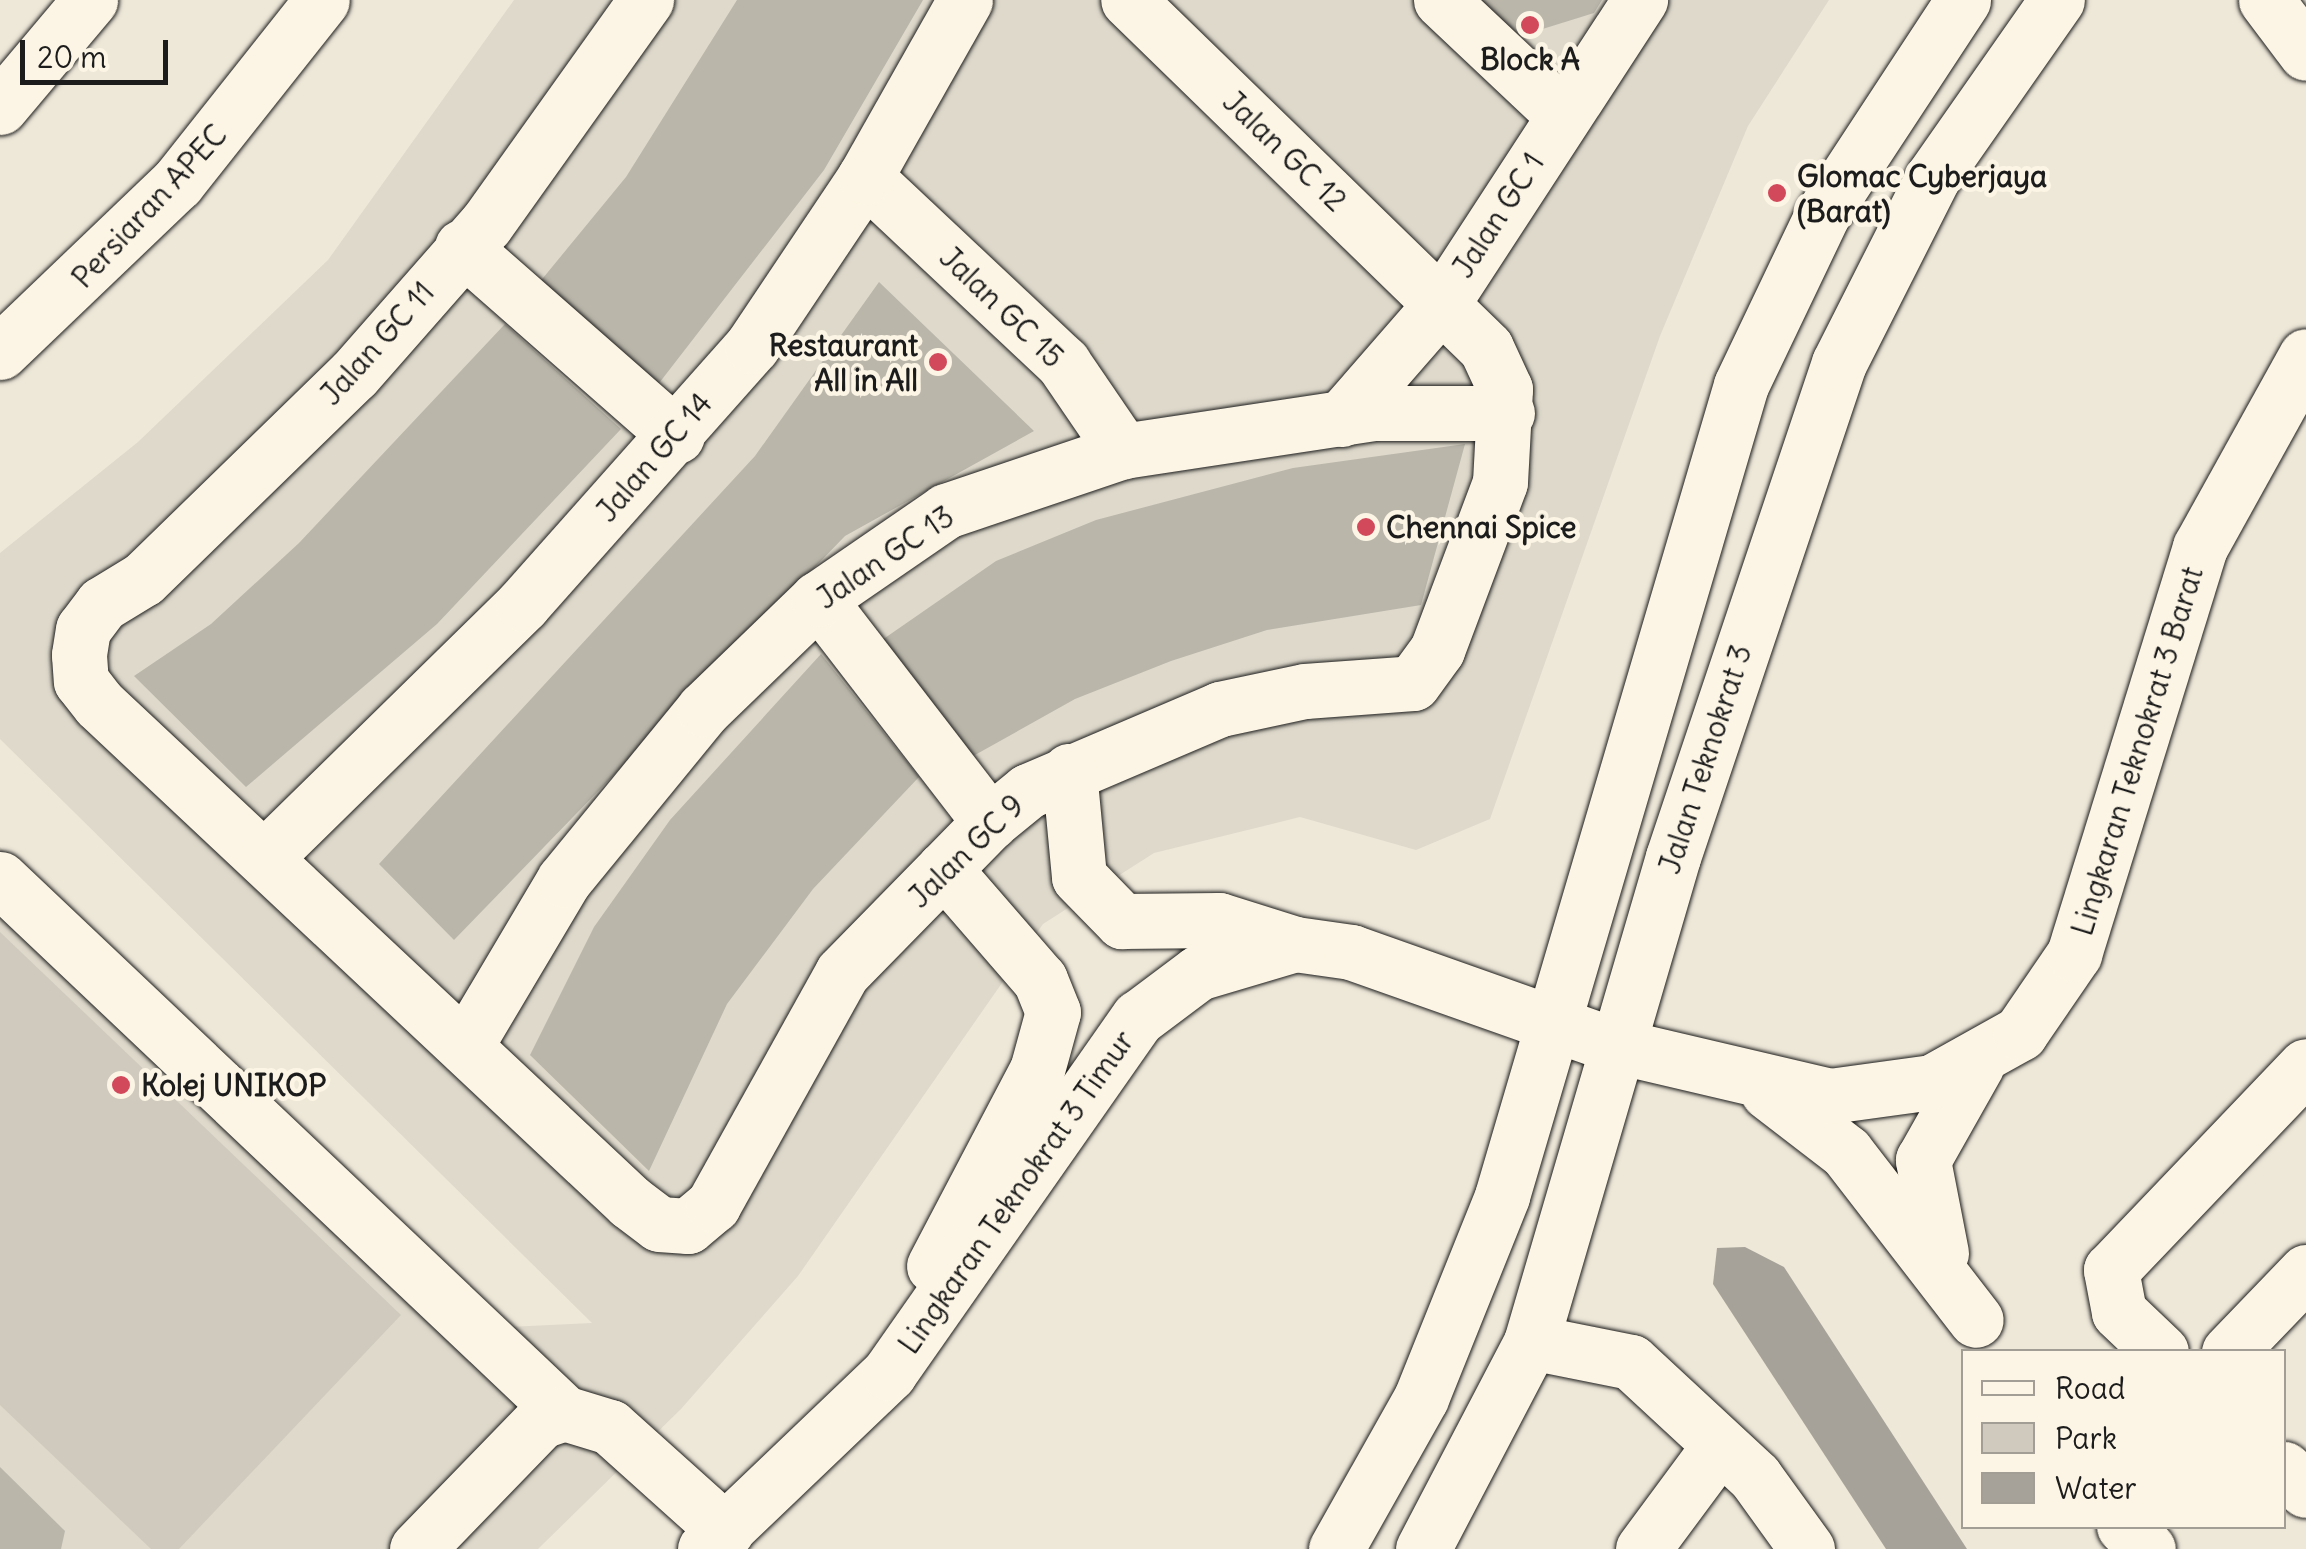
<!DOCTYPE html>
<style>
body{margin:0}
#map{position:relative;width:2306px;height:1549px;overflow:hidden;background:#eee8d9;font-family:Delius,sans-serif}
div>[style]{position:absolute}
.built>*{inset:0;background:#ded9cb}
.green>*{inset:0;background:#cfcabd}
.water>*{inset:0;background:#a7a299}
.building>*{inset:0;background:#bab6aa}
.roads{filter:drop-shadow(0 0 2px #1c1c1c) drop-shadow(0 0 2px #1c1c1c)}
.minor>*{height:55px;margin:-27.5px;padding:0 27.5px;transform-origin:27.5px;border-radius:27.5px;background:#fcf5e5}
.major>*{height:55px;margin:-27.5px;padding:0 27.5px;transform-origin:27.5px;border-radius:27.5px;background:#fcf5e5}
.dots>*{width:28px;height:28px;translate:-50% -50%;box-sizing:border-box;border:5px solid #fcf5e5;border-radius:50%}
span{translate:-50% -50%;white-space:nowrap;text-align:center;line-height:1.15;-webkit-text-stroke:9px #fcf5e5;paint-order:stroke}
.poi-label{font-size:30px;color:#1c1c1c;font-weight:700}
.left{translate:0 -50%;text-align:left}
.right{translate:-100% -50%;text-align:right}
.street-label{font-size:30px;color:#1c1c1c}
.legend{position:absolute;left:1961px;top:1349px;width:325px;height:180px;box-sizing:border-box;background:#fcf5e5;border:2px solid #a29e95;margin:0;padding:12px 18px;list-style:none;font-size:30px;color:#1c1c1c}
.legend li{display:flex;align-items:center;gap:20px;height:50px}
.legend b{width:50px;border:2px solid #a29e95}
.scale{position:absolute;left:20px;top:40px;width:148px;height:45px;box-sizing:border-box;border:5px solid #1c1c1c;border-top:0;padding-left:12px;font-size:30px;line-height:35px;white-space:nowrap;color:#1c1c1c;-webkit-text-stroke:8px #fcf5e5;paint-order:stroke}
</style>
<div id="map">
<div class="built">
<i style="clip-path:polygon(514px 0,1829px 0,1748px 126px,1660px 336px,1490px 819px,1416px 850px,1300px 817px,1154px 853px,1043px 924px,798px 1276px,681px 1409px,538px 1549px,0 1549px,0 847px,488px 1328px,592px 1323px,0 739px,0 553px,138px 442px,328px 260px)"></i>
</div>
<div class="green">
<i style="clip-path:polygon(0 932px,401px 1315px,179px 1549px,151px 1549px,0 1405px)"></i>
</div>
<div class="water">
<i style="clip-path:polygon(1745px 1247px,1784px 1267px,1967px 1549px,1886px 1549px,1713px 1284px,1717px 1248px)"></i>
</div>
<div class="building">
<i style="clip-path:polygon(737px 0,923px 0,824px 170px,653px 391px,534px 289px,626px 177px)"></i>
<i style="clip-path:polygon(1476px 0,1602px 0,1594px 13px,1517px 37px)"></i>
<i style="clip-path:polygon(879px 282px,1034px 431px,845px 536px,454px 940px,379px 864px,755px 456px)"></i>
<i style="clip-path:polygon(505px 324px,621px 429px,437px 624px,246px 787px,134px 676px,211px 624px,299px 543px)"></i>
<i style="clip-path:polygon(1465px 444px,1421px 605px,1267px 630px,1171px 661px,1075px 699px,966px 760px,882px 640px,996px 561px,1096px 520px,1293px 468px)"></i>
<i style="clip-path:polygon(821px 654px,919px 777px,813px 889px,727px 1004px,649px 1171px,530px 1055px,594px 927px,670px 820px)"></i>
<i style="clip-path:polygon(0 1467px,65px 1531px,61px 1549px,0 1549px)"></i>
</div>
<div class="roads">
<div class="minor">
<i style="left:646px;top:0;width:275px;rotate:125.5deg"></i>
<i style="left:486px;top:224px;width:200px;rotate:131.3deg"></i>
<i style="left:354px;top:374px;width:294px;rotate:135.8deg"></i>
<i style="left:143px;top:579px;width:48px;rotate:148.6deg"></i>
<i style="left:102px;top:604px;width:31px;rotate:127deg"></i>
<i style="left:83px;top:629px;width:26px;rotate:99deg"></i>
<i style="left:79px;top:655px;width:26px;rotate:86deg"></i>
<i style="left:81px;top:681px;width:29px;rotate:52deg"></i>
<i style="left:99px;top:704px;width:728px;rotate:43.16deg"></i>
<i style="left:630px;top:1202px;width:36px;rotate:37deg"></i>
<i style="left:659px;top:1224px;width:29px;rotate:4deg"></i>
<i style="left:688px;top:1226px;width:33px;rotate:-40deg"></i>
<i style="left:713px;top:1205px;width:265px;rotate:-60.9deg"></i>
<i style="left:842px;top:973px;width:211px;rotate:-45.6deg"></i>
<i style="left:990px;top:822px;width:49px;rotate:-39.2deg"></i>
<i style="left:1028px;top:791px;width:209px;rotate:-23.1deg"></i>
<i style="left:1220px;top:709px;width:87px;rotate:-12deg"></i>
<i style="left:1305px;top:691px;width:108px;rotate:-4.2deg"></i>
<i style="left:1413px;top:683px;width:41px;rotate:-54deg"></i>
<i style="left:1437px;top:650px;width:179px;rotate:-69.4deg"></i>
<i style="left:1500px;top:482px;width:93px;rotate:-86.9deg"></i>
<i style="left:1505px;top:389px;width:45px;rotate:-114.9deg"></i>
<i style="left:1486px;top:348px;width:499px;rotate:-135.8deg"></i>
<i style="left:1441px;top:0;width:168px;rotate:43.3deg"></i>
<i style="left:2266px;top:0;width:66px;rotate:53deg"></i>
<i style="left:865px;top:177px;width:272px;rotate:43.2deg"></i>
<i style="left:1063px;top:363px;width:107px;rotate:55.7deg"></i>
<i style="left:462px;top:247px;width:286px;rotate:41.3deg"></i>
<i style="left:1341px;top:419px;width:155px;rotate:-48.9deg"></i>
<i style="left:1443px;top:302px;width:361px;rotate:-56.9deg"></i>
<i style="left:818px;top:599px;width:282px;rotate:52.4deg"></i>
<i style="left:1069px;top:771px;width:106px;rotate:84.6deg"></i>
<i style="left:1079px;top:877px;width:62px;rotate:45.7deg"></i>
<i style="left:1122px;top:921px;width:97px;rotate:-0.6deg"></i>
<i style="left:1219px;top:920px;width:80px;rotate:17.5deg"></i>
<i style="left:268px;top:854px;width:357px;rotate:-44.4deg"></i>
<i style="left:523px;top:604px;width:345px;rotate:-48.4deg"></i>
<i style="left:752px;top:346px;width:203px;rotate:-56.2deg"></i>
<i style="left:865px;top:177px;width:203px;rotate:-60.5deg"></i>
<i style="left:0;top:879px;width:777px;rotate:43.43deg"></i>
<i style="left:466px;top:1045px;width:192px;rotate:-59.3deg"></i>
<i style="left:564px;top:880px;width:221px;rotate:-50.7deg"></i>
<i style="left:704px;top:709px;width:158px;rotate:-44deg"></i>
<i style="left:818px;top:599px;width:155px;rotate:-34.5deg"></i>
<i style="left:946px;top:511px;width:187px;rotate:-18.7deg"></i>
<i style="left:1123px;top:451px;width:255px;rotate:-8.6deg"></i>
<i style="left:1375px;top:413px;width:132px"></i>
<i style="left:1768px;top:1092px;width:98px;rotate:37.6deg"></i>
<i style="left:1846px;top:1152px;width:212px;rotate:52.3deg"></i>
<i style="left:1941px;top:1253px;width:95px;rotate:-101deg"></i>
<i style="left:1923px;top:1160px;width:110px;rotate:-60.6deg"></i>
<i style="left:934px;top:1266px;width:221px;rotate:-62.3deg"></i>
<i style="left:1037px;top:1070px;width:60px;rotate:-74.6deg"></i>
<i style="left:1053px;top:1012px;width:35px;rotate:-112deg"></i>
<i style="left:1040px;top:980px;width:147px;rotate:-130.9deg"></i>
<i style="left:1531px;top:1342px;width:102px;rotate:11.3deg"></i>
<i style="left:1631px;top:1362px;width:169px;rotate:42.8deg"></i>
<i style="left:1755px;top:1477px;width:89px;rotate:54.2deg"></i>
<i style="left:2161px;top:1352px;width:58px;rotate:-136.4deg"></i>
<i style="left:2119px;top:1312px;width:43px;rotate:-100.8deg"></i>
<i style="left:2111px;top:1270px;width:282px;rotate:-46.3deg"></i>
<i style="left:2229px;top:1352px;width:111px;rotate:-46.1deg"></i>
<i style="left:2284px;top:1469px;width:30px;rotate:44deg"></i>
<i style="left:2124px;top:1526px;width:33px;rotate:44deg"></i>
<i style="left:417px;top:1549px;width:178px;rotate:-45.9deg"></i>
<i style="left:541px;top:1421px;width:24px;rotate:-19deg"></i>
<i style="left:564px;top:1413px;width:48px;rotate:16.9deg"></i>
<i style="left:610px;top:1427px;width:156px;rotate:41.9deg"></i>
<i style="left:705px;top:1549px;width:255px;rotate:-43.7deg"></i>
<i style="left:889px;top:1373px;width:434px;rotate:-55deg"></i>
<i style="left:1138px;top:1018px;width:75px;rotate:-36.9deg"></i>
<i style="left:1198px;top:973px;width:101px;rotate:-16.6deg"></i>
<i style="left:1295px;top:944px;width:57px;rotate:8.1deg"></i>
<i style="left:1351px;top:952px;width:282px;rotate:19.5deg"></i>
<i style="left:1617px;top:1046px;width:219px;rotate:13.2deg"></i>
<i style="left:1830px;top:1096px;width:103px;rotate:-7.8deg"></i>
<i style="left:1932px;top:1082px;width:101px;rotate:-29.1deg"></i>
<i style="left:2020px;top:1033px;width:96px;rotate:-55.6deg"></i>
<i style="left:2074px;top:954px;width:426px;rotate:-72.8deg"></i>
<i style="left:2200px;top:547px;width:218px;rotate:-61deg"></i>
<i style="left:1643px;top:1549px;width:129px;rotate:-53.5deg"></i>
</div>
<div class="major">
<i style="left:0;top:107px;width:140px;rotate:-49.9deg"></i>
<i style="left:0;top:352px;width:245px;rotate:-43.7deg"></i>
<i style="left:177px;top:183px;width:233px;rotate:-51.6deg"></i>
<i style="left:1336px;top:1549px;width:173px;rotate:-60.6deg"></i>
<i style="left:1421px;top:1398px;width:218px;rotate:-68.1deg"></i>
<i style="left:1502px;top:1196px;width:845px;rotate:-73.58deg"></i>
<i style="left:1741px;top:385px;width:188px;rotate:-64.5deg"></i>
<i style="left:1822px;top:215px;width:257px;rotate:-56.7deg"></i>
<i style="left:1423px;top:1549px;width:233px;rotate:-62.4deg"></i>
<i style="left:1531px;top:1342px;width:505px;rotate:-73.68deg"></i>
<i style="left:1673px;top:857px;width:521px;rotate:-71.43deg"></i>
<i style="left:1839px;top:363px;width:208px;rotate:-63.2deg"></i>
<i style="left:1933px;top:177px;width:216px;rotate:-55deg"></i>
</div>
</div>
<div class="dots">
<i style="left:1530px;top:25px;background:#d1495b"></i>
<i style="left:1777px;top:193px;background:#d1495b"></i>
<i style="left:938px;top:362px;background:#d1495b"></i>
<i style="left:1366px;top:527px;background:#d1495b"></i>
<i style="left:121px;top:1085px;background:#d1495b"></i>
</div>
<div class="poi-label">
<span style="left:1530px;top:59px">Block A</span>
<span class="left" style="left:1797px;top:193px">Glomac Cyberjaya<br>(Barat)</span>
<span class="right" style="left:918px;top:362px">Restaurant<br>All in All</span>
<span class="left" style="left:1386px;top:527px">Chennai Spice</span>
<span class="left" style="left:141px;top:1085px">Kolej UNIKOP</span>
</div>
<div class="street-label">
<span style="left:1285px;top:151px;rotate:44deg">Jalan GC 12</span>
<span style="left:149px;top:206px;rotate:-47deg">Persiaran APEC</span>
<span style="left:1498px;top:215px;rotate:-57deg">Jalan GC 1</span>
<span style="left:1002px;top:307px;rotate:44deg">Jalan GC 15</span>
<span style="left:377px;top:343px;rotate:-48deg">Jalan GC 11</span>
<span style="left:654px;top:457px;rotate:-49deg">Jalan GC 14</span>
<span style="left:885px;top:557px;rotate:-34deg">Jalan GC 13</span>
<span style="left:2137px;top:751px;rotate:-73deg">Lingkaran Teknokrat 3 Barat</span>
<span style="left:1705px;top:759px;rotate:-72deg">Jalan Teknokrat 3</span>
<span style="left:966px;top:851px;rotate:-44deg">Jalan GC 9</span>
<span style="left:1016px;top:1192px;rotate:-55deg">Lingkaran Teknokrat 3 Timur</span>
</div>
<ul class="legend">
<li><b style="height:12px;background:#fcf5e5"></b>Road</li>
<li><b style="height:28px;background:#cfcabd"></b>Park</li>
<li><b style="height:28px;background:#a7a299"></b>Water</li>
</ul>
<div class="scale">20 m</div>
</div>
